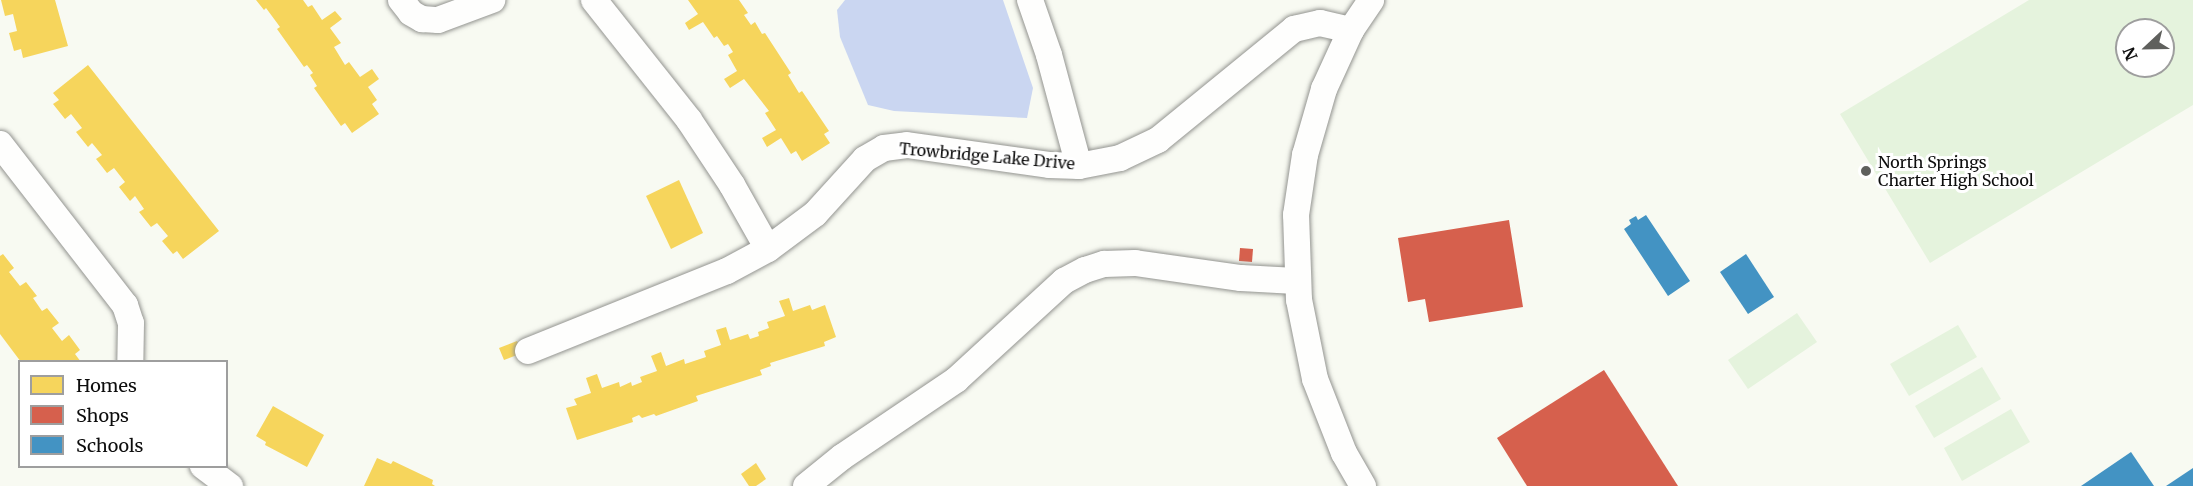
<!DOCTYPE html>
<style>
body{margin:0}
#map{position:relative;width:2193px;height:486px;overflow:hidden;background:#f8faf2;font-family:Merriweather,serif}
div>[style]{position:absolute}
.pitch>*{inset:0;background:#e5f3dd}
.water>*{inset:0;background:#cad6f1}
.homes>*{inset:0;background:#f6d55c}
.shops>*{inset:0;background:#d6604d}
.schools>*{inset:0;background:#4393c3}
.roads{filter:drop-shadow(0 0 2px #939490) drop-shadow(0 0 2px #939490)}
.street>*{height:26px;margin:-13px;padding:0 13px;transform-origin:13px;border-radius:13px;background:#fefefd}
.dots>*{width:16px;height:16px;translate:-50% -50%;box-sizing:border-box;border:3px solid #fff;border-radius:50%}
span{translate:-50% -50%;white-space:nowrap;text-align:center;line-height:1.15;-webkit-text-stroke:6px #fff;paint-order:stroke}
.street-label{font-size:16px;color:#0d0d0d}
.poi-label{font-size:16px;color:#0d0d0d}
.left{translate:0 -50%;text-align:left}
.legend{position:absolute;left:18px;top:360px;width:210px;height:108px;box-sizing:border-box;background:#fff;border:2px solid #9e9e9e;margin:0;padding:8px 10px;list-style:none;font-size:18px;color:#0d0d0d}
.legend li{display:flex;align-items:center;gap:12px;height:30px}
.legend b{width:30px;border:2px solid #9e9e9e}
.north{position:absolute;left:2115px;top:18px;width:60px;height:60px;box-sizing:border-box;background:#fff;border:2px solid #9e9e9e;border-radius:50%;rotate:248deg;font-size:16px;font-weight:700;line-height:24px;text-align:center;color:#0d0d0d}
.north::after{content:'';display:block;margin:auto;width:21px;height:27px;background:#5f605d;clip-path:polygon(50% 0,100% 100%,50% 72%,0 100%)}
</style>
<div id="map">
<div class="pitch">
<i style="clip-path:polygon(evenodd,2029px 0,2193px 0,2193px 105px,1930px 263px,1840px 114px,2029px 0,2127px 30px,2163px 30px,2163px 66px,2127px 66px,2127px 30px)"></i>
<i style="clip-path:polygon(1797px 313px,1817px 342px,1748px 389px,1728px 360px)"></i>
<i style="clip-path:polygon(1958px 325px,1977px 357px,1909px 396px,1890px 364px)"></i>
<i style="clip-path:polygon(1982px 367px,2001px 399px,1934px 438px,1915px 406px)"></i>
<i style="clip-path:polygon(2011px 409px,2030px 442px,1962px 481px,1944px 448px)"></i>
</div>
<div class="water">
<i style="clip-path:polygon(845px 0,1003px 0,1033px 88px,1027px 118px,894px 111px,868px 105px,840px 37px,837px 10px)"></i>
</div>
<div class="homes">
<i style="clip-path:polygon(1px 0,55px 0,68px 46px,23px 58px,21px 49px,14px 51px,9px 33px,17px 31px,13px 14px,5px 16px)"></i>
<i style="clip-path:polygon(256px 0,303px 0,308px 7px,312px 5px,322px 20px,335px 11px,342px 19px,330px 28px,341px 43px,334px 47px,345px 65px,349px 62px,360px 77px,372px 69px,379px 79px,368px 87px,377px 100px,372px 104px,379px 114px,352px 133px,345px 123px,341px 126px,314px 88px,317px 86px,310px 75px,313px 73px,307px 65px,304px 67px,277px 29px,280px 27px,266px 8px,264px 10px)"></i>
<i style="clip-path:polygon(688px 0,739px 0,748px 13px,744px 15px,751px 25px,755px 22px,762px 34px,765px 33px,791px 73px,788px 75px,799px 93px,802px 91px,829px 131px,824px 134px,830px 143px,802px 161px,796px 151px,791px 154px,781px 138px,767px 147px,762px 138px,776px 130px,765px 113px,769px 111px,744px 79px,730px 88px,724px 79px,737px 71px,728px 55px,733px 52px,728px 44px,724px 46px,717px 36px,714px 38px,703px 22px,689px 30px,685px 23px,698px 14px)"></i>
<i style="clip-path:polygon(88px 65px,219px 231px,183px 259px,177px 251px,173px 254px,162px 241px,168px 236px,157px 223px,151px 227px,139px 212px,144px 209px,135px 196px,130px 201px,119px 187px,125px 182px,114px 168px,107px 173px,96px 159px,102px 155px,92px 143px,88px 147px,76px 132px,82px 128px,71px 114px,65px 119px,53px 104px,59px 100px,53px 93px)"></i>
<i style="clip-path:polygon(679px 180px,703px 233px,671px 249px,646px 196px)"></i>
<i style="clip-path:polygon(3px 254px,14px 268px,9px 272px,20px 286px,26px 282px,37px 296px,33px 298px,42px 311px,47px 308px,59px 323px,52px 328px,62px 341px,69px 335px,80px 350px,75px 354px,81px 362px,21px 362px,0 334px,0 256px)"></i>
<i style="clip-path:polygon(789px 298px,793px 311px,810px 305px,812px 310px,825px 305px,836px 337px,824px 342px,825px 346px,770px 363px,771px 366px,760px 370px,762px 375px,696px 396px,698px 401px,656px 416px,654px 414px,642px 418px,639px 415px,632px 418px,633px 422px,577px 440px,566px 408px,577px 405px,574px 399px,591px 393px,586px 378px,597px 374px,602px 388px,619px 382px,620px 387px,631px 382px,632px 386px,642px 382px,640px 377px,657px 371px,651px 356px,661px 352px,666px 366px,684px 359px,685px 364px,706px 357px,704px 351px,721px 345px,716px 330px,726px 327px,730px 340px,748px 334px,750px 339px,759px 336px,758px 332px,769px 328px,767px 322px,785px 316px,779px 301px)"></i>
<i style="clip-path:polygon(517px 341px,522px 353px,504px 360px,499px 348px)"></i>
<i style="clip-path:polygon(273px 406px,324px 435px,307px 467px,265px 445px,266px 442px,256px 436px)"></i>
<i style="clip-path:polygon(377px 458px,391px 464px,393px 461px,433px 480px,432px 484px,435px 486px,364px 486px)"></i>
<i style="clip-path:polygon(756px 463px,766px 479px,756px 486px,749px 486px,741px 474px)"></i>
</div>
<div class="shops">
<i style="clip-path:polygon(1509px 220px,1523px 307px,1429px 322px,1425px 299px,1408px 302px,1398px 238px)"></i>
<i style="clip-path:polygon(1240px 248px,1253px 249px,1252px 262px,1239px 261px)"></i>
<i style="clip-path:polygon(1604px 370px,1678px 486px,1527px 486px,1497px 438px)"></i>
</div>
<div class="schools">
<i style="clip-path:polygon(1646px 215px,1690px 281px,1668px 296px,1624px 229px,1631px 224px,1629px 220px,1636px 216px,1638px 220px)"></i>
<i style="clip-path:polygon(1746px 254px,1774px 297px,1748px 314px,1720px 272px)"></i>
<i style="clip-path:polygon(2131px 452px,2154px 486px,2081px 486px)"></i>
<i style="clip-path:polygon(2193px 468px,2193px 486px,2166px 486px)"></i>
</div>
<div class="roads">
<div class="street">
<i style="left:401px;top:0;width:16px;rotate:52deg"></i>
<i style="left:411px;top:13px;width:13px;rotate:29deg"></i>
<i style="left:422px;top:19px;width:16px;rotate:4deg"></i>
<i style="left:438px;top:20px;width:58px;rotate:-20.3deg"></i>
<i style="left:594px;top:0;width:153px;rotate:51.6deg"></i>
<i style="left:689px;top:120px;width:78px;rotate:56.5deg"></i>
<i style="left:732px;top:185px;width:73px;rotate:60.6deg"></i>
<i style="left:1030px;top:0;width:58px;rotate:70.9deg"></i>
<i style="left:1049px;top:55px;width:115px;rotate:74.9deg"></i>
<i style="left:0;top:144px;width:204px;rotate:52.2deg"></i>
<i style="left:125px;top:305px;width:19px;rotate:72deg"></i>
<i style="left:131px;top:323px;width:39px;rotate:91deg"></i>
<i style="left:528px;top:351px;width:214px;rotate:-21.9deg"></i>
<i style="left:727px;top:271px;width:47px;rotate:-28.2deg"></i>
<i style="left:768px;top:249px;width:59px;rotate:-36.7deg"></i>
<i style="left:815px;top:214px;width:74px;rotate:-47.7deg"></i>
<i style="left:865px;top:159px;width:22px;rotate:-30deg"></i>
<i style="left:884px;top:148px;width:23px;rotate:-7deg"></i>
<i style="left:907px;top:145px;width:143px;rotate:8deg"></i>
<i style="left:1049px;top:165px;width:30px;rotate:2deg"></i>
<i style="left:1079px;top:166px;width:42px;rotate:-11deg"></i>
<i style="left:1120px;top:158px;width:42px;rotate:-25.3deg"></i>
<i style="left:1158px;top:140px;width:176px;rotate:-39.2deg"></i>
<i style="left:1294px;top:29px;width:27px;rotate:-13deg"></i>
<i style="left:1320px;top:23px;width:32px;rotate:13deg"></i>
<i style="left:203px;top:466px;width:34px;rotate:37deg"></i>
<i style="left:806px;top:486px;width:46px;rotate:-38.9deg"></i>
<i style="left:842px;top:457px;width:138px;rotate:-34deg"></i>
<i style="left:956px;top:380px;width:147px;rotate:-42.5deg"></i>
<i style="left:1064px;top:281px;width:24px;rotate:-28deg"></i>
<i style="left:1085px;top:270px;width:20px;rotate:-18deg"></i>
<i style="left:1104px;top:264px;width:31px;rotate:-2deg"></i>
<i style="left:1135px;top:263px;width:107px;rotate:8.1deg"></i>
<i style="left:1241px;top:278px;width:55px;rotate:3.1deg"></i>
<i style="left:1363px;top:486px;width:38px;rotate:-120deg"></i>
<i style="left:1344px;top:453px;width:79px;rotate:-111.4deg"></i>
<i style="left:1315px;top:379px;width:81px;rotate:-101.4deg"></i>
<i style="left:1299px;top:300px;width:85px;rotate:-92deg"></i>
<i style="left:1296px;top:215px;width:61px;rotate:-81.5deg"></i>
<i style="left:1305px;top:155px;width:69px;rotate:-73.9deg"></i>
<i style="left:1324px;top:89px;width:65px;rotate:-65.4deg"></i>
<i style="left:1351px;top:30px;width:36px;rotate:-56deg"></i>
</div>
</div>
<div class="dots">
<i style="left:1866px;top:171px;background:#5f605d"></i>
</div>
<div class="street-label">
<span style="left:987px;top:156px;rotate:5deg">Trowbridge Lake Drive</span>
</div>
<div class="poi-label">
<span class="left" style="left:1878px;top:171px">North Springs<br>Charter High School</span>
</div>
<ul class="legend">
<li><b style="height:16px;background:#f6d55c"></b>Homes</li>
<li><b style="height:16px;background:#d6604d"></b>Shops</li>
<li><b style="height:16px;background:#4393c3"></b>Schools</li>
</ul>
<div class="north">N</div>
</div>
